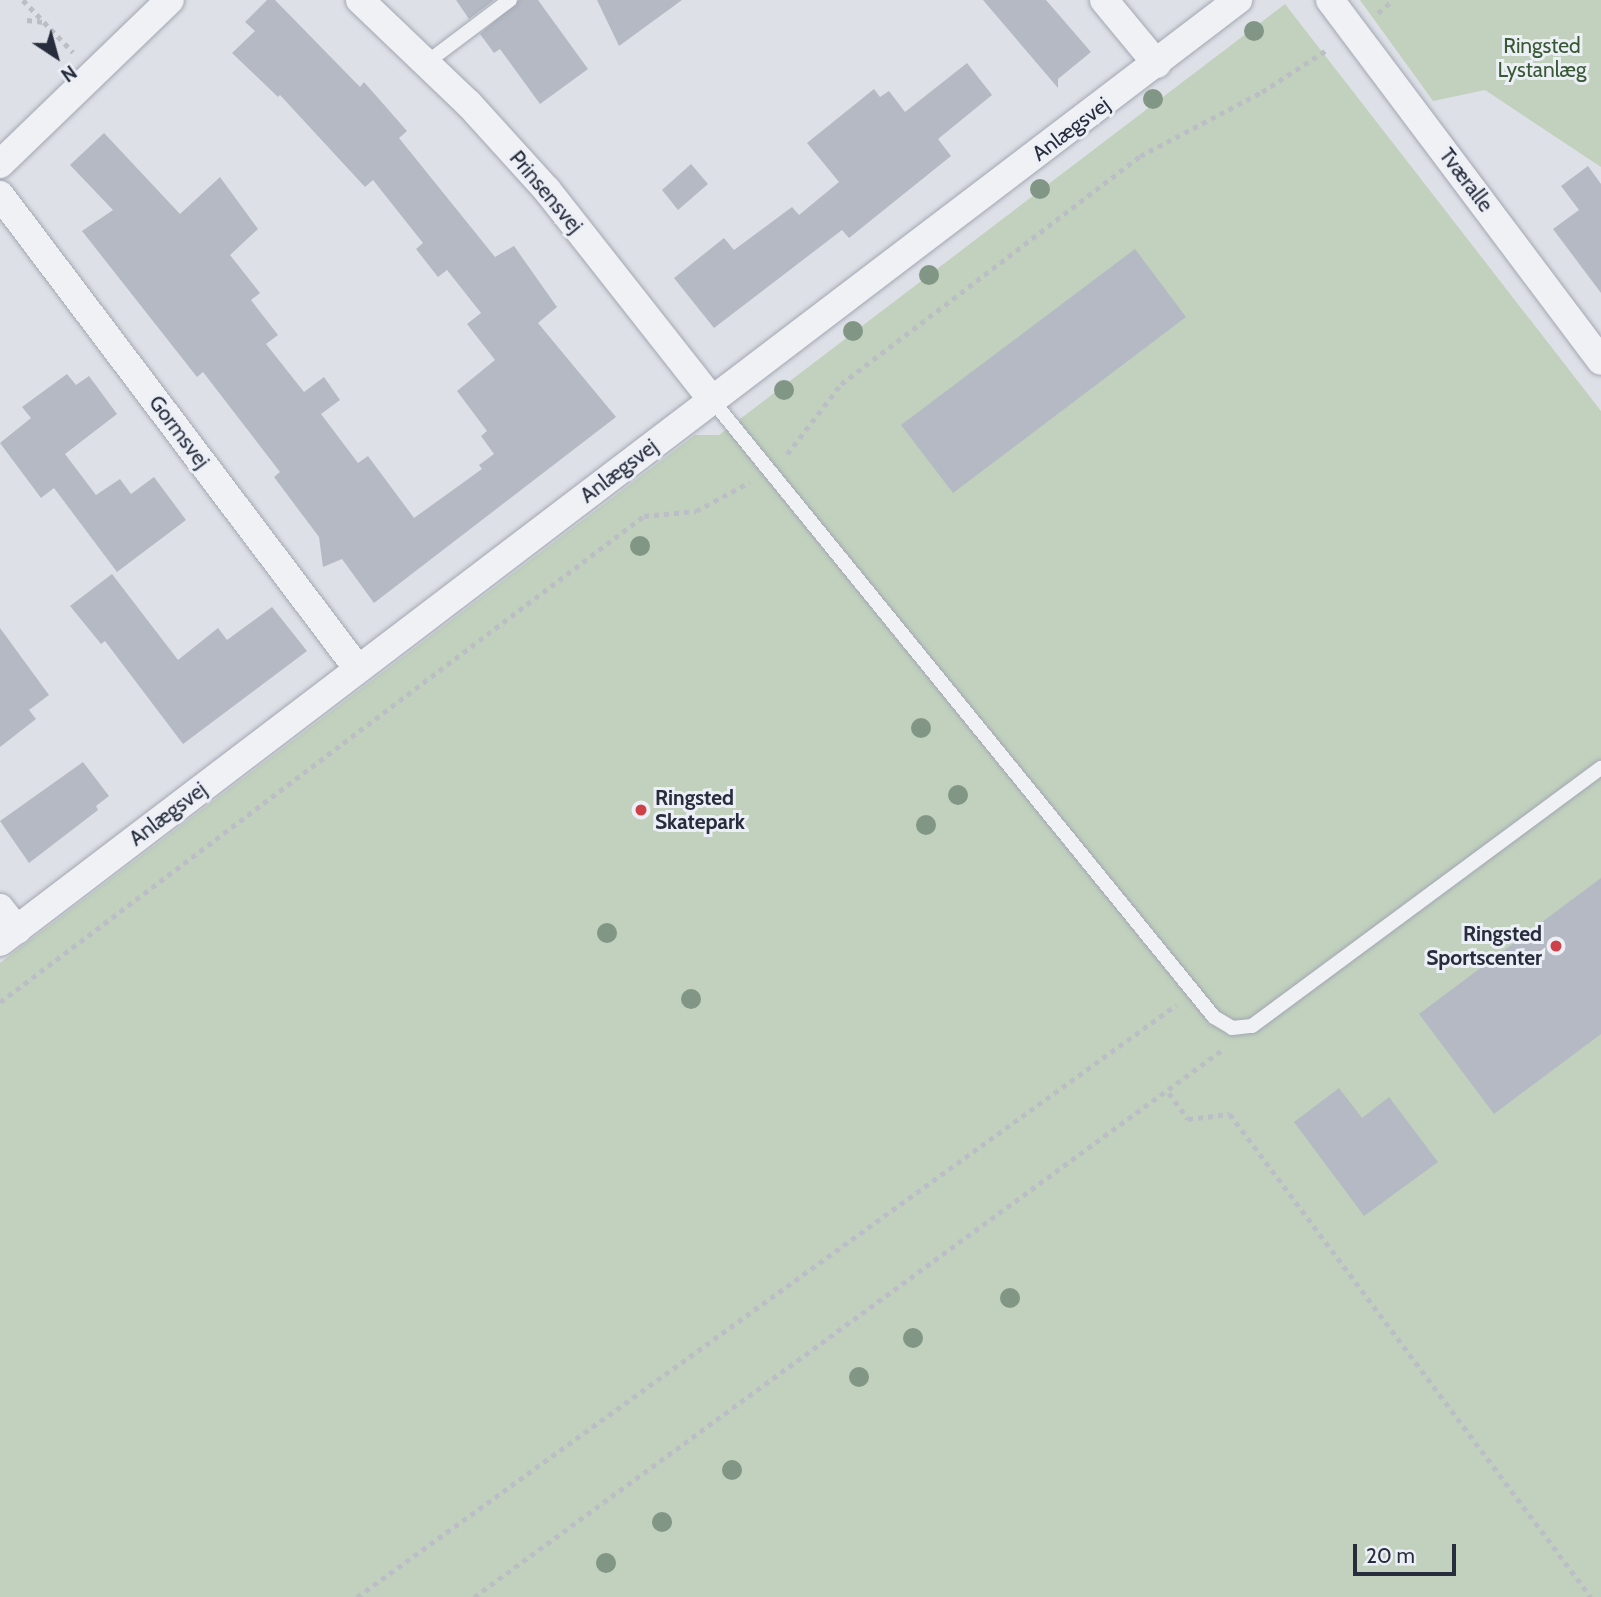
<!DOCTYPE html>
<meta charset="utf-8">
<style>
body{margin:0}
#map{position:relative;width:1601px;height:1597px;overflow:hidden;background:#dde0e7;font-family:Cabin,sans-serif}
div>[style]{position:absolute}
.green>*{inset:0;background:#c1d1be}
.building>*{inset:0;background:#b4b9c4}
.path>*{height:4.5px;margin-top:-2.25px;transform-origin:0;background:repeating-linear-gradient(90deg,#bcbec5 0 5px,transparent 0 10px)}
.roads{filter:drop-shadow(0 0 2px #a3a7b1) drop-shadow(0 0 2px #a3a7b1)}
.service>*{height:14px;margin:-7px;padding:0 7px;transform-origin:7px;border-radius:7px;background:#f0f1f5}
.minor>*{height:28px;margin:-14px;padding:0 14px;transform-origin:14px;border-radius:14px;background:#f0f1f5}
.trees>*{width:20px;height:20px;margin:-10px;border-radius:50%;background:#829685}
.dots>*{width:19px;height:19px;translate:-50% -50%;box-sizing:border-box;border:4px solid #eceff5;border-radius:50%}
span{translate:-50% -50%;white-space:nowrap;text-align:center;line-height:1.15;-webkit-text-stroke:6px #eceff5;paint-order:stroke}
.park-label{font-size:21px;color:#385934}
.street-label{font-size:21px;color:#272d3d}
.poi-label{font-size:21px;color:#272d3d;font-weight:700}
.left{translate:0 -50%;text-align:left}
.right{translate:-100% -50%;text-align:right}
.north{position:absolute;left:21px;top:21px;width:70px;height:70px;-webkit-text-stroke:5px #eceff5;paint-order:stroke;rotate:144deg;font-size:19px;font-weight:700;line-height:28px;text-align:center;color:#272d3d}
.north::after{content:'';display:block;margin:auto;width:24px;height:32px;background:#272d3d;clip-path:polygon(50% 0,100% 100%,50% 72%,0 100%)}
.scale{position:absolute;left:1353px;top:1544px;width:103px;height:32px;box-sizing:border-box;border:4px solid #272d3d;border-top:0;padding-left:9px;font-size:21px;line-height:24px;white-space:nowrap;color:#272d3d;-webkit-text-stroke:5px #eceff5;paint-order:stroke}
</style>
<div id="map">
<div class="green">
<i style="clip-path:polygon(1360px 0,1601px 0,1601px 167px,1485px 90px,1433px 101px)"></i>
<i style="clip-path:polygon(1285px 4px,1601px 411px,1601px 1597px,0 1597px,0 963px,695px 435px,719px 435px)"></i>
</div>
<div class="building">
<i style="clip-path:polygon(267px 0,275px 0,360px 87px,364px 82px,407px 131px,399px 138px,495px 257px,514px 246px,557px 307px,538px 323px,616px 417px,374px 603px,342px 559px,323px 567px,319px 537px,274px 477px,280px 472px,203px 372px,197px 377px,82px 231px,113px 210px,70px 165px,104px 133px,180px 214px,220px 177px,258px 229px,230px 255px,260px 293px,251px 300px,278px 335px,266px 344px,304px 392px,324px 377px,340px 400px,321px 414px,358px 463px,368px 456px,414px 518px,482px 469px,479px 465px,494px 454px,481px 436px,487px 431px,457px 391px,495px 360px,467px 324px,481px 313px,447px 270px,438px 277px,416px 249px,423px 243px,373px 180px,365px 187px,280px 95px,278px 97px,232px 53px,255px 31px,245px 22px)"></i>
<i style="clip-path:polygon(456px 0,494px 0,469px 19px)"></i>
<i style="clip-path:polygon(519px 0,538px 0,588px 69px,540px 104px,500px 49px,494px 53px,480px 34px)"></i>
<i style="clip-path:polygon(597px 0,682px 0,619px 46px)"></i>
<i style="clip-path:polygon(983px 0,1046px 0,1091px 52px,1058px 79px,1058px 88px)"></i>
<i style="clip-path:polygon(967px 63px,992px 95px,938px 139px,951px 156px,849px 238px,842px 230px,714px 328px,674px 278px,724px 238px,734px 250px,792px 207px,799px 215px,839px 182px,807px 143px,874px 89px,880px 97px,889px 91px,905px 112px)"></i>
<i style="clip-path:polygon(691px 164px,708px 184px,678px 210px,662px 190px)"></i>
<i style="clip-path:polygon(1588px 166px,1601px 184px,1601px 293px,1553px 229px,1579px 210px,1561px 186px)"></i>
<i style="clip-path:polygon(1135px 249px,1186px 317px,953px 493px,901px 425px)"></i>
<i style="clip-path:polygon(67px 374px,76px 385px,89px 376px,117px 414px,65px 454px,96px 495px,120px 479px,131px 494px,154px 477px,186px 520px,117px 572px,54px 488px,41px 498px,0 443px,31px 418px,22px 407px)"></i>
<i style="clip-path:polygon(112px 574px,178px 660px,218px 628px,227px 640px,272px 607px,307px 651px,183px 744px,105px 641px,101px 644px,70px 606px)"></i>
<i style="clip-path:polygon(0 628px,49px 695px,29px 710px,36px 719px,0 747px)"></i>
<i style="clip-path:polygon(83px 762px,109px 796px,96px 806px,98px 810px,29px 863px,0 821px)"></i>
<i style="clip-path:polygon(1601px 878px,1601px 1034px,1494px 1114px,1419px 1014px)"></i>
<i style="clip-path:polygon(1339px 1088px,1362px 1118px,1389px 1097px,1438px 1162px,1364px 1216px,1294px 1122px)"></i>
</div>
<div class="path">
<i style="left:23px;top:0;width:30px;rotate:46deg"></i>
<i style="left:1378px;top:13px;width:20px;rotate:-41deg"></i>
<i style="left:27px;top:20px;width:17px;rotate:7deg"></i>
<i style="left:44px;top:22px;width:42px;rotate:46deg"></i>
<i style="left:787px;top:454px;width:88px;rotate:-52.4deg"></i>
<i style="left:841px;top:384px;width:376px;rotate:-37.3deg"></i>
<i style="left:1140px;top:156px;width:138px;rotate:-27.7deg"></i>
<i style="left:1262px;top:92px;width:79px;rotate:-33.1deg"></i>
<i style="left:0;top:1002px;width:807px;rotate:-37.04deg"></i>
<i style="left:644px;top:516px;width:52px;rotate:-5.5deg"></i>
<i style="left:696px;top:511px;width:61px;rotate:-28.2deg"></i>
<i style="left:1169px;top:1093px;width:32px;rotate:54deg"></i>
<i style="left:1188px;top:1119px;width:42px;rotate:-6.8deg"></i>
<i style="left:1230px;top:1114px;width:603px;rotate:53.23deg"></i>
<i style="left:357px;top:1597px;width:1011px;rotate:-35.86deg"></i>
<i style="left:474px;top:1597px;width:927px;rotate:-36.18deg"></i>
</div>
<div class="roads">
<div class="service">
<i style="left:426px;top:63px;width:105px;rotate:-36.9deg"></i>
<i style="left:712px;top:400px;width:795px;rotate:50.87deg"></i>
<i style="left:1214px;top:1017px;width:21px;rotate:31deg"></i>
<i style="left:1232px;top:1028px;width:20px;rotate:-6deg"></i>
<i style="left:1252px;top:1026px;width:434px;rotate:-36.5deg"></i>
</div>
<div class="minor">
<i style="left:360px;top:0;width:151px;rotate:43.7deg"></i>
<i style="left:469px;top:104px;width:116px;rotate:47.8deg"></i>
<i style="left:547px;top:190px;width:267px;rotate:51.8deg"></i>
<i style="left:1104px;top:0;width:83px;rotate:50.4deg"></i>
<i style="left:1330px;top:0;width:451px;rotate:53.1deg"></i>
<i style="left:0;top:164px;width:236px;rotate:-44deg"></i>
<i style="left:0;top:195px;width:594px;rotate:52.94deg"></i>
<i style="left:0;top:908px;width:28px;rotate:52deg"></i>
<i style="left:0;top:942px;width:1556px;rotate:-37.27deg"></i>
</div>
</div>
<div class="trees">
<i style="left:1254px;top:31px"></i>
<i style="left:1153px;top:99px"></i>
<i style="left:1040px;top:189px"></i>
<i style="left:929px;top:275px"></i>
<i style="left:853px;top:331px"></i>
<i style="left:784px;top:390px"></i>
<i style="left:640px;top:546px"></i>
<i style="left:921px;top:728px"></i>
<i style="left:958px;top:795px"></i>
<i style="left:926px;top:825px"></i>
<i style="left:607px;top:933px"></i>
<i style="left:691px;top:999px"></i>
<i style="left:1010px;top:1298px"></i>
<i style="left:913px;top:1338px"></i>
<i style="left:859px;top:1377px"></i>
<i style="left:732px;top:1470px"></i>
<i style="left:662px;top:1522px"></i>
<i style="left:606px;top:1563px"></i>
</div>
<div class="dots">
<i style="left:641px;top:810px;background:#cd4149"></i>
<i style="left:1556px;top:946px;background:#cd4149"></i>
</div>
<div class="park-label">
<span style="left:1542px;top:58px">Ringsted<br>Lystanlæg</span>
</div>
<div class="street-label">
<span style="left:1071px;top:129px;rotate:-37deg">Anlægsvej</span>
<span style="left:1466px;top:180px;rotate:53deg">Tværalle</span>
<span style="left:546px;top:192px;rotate:50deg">Prinsensvej</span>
<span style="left:179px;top:432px;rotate:53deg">Gormsvej</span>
<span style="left:619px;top:471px;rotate:-37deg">Anlægsvej</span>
<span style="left:168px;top:814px;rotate:-37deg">Anlægsvej</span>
</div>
<div class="poi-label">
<span class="left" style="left:655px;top:810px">Ringsted<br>Skatepark</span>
<span class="right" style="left:1542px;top:946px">Ringsted<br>Sportscenter</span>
</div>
<div class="north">N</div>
<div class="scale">20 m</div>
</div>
